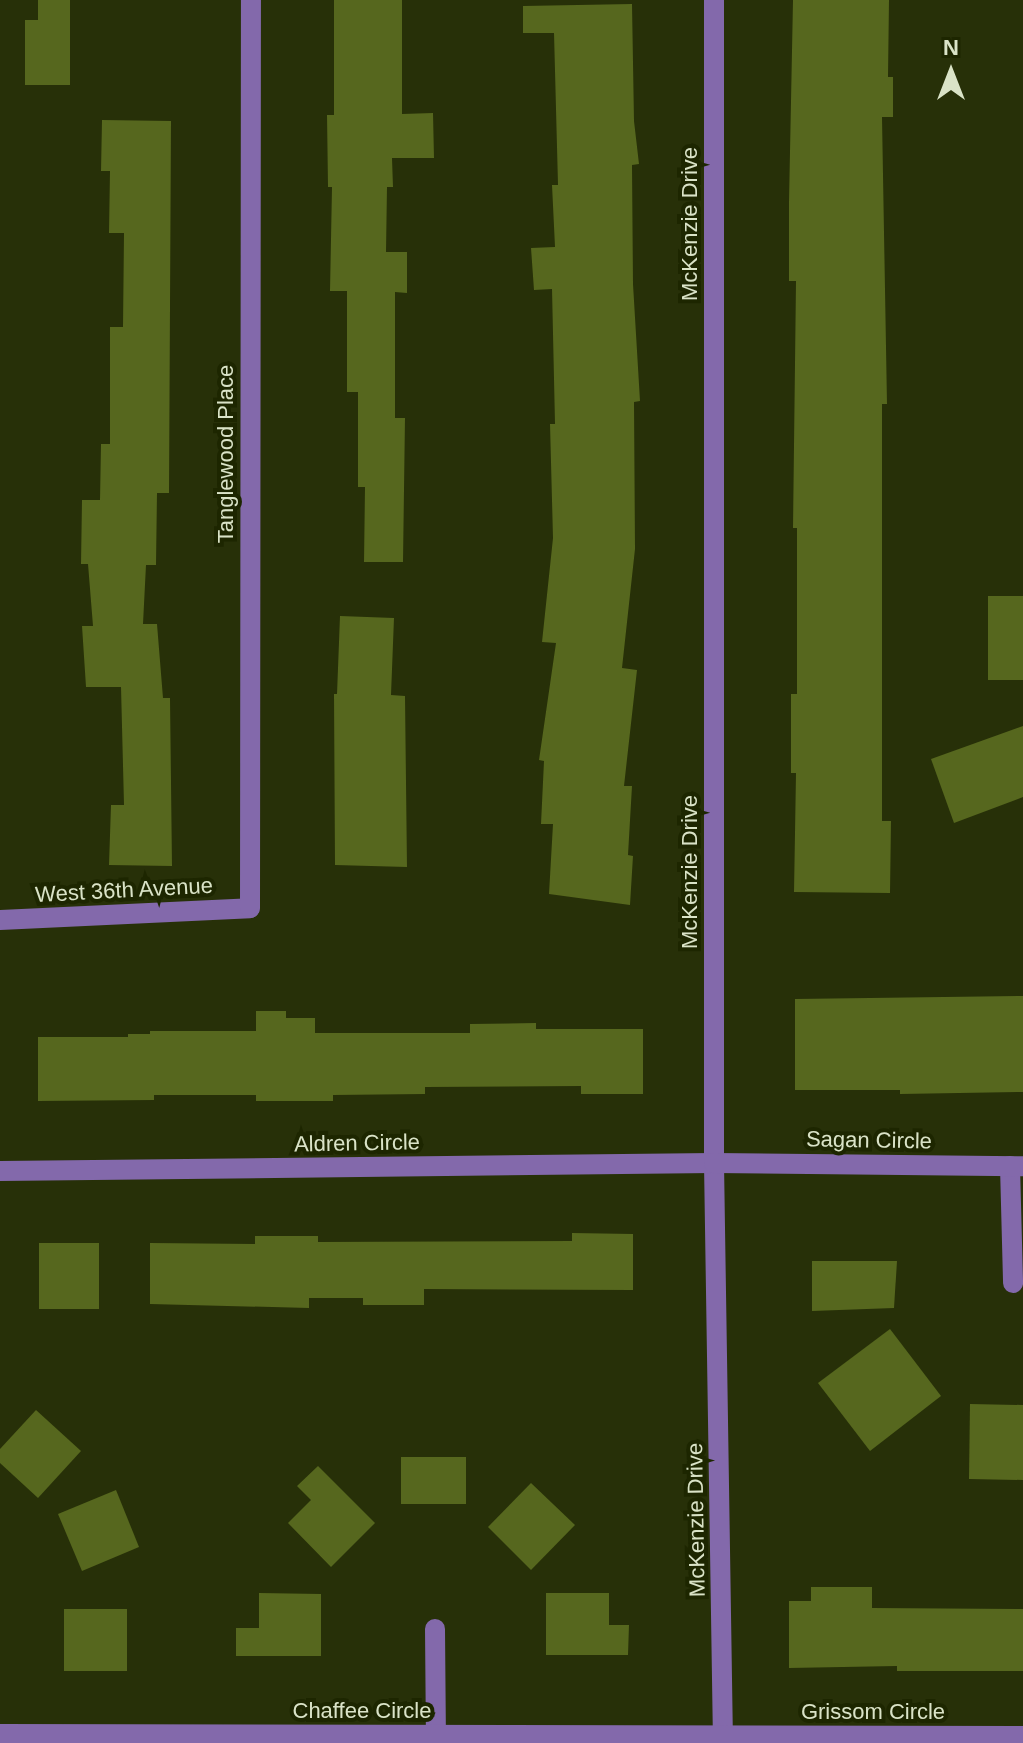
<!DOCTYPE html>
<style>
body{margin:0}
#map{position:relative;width:1023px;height:1743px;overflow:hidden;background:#273008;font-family:Helvetica,sans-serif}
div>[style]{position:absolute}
.building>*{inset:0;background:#56671e}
.minor>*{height:20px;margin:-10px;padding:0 10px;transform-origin:10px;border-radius:10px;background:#8369ab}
span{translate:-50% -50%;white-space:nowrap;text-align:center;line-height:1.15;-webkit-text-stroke:8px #1d2600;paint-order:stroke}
.street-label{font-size:22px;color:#dae3c7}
.north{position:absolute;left:911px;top:32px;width:80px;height:80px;-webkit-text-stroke:6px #1d2600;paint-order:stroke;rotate:0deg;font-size:22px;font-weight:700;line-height:32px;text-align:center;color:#dae3c7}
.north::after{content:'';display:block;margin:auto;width:28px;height:36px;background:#dae3c7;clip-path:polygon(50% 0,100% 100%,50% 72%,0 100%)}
</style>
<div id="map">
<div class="building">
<i style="clip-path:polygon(38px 0,70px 0,70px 85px,25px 85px,25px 20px,38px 20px)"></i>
<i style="clip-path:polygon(334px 0,402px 0,402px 114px,433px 113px,434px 158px,392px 158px,393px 187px,387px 187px,386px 252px,407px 252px,407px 293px,395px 292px,395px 418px,405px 418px,403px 562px,364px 562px,365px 487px,358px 487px,358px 392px,347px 392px,347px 291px,330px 291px,332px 187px,328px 187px,327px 115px,334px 115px)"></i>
<i style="clip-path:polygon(793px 0,889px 0,888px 77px,893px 77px,893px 117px,882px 117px,887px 404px,882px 404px,882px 821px,891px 821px,890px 893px,794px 892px,796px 773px,791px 773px,791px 694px,797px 694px,797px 528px,793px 528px,796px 281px,789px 281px,789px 202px)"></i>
<i style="clip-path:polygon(632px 4px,634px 121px,639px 164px,632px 165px,633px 284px,640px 401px,634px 402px,635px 549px,622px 668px,637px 670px,624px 786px,632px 786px,628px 855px,633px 856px,630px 905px,549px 894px,553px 824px,541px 824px,544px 761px,539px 760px,556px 643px,542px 642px,553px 538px,550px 424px,555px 424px,552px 289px,534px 290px,531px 248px,555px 247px,552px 185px,558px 185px,554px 33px,523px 33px,523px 6px)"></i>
<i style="clip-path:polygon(102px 120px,171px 121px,169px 493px,157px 493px,156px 565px,146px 565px,143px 624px,157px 624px,163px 698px,170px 698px,172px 866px,109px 865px,111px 805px,124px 805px,121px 687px,86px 687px,82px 626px,93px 626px,88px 564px,81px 564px,82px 500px,100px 500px,101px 444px,110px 444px,110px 327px,123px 327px,124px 233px,109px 233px,110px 171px,101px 171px)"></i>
<i style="clip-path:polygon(988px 596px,1023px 596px,1023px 680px,988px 680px)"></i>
<i style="clip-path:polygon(340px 616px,394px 618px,391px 695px,405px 696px,407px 867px,335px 865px,334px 694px,337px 694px)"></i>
<i style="clip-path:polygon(1023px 726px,1023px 797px,954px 823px,931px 759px)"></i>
<i style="clip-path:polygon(1023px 996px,1023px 1092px,900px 1094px,900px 1090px,795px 1090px,795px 999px)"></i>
<i style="clip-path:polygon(256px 1011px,286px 1011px,286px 1018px,315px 1018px,315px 1033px,470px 1033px,470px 1024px,536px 1023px,536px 1029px,643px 1029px,643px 1094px,581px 1094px,581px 1086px,425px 1087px,425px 1094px,333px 1095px,333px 1101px,256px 1101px,256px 1095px,154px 1095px,154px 1100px,38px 1101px,38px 1037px,128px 1037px,128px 1034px,150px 1034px,150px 1031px,256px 1031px)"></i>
<i style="clip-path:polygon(572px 1233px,633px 1234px,633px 1290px,424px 1289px,424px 1305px,363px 1305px,363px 1298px,309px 1298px,309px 1308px,150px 1304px,150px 1243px,255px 1244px,255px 1236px,318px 1236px,318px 1242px,572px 1241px)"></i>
<i style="clip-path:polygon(39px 1243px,99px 1243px,99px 1309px,39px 1309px)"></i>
<i style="clip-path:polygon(812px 1261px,897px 1261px,894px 1308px,812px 1311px)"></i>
<i style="clip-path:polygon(890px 1329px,941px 1396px,870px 1451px,818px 1383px)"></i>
<i style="clip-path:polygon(970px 1404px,1023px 1405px,1023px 1480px,969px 1479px)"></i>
<i style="clip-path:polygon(36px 1410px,81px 1451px,38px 1498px,0 1463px,0 1449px)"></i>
<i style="clip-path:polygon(401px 1457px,466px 1457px,466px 1504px,401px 1504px)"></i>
<i style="clip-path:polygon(318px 1466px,375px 1523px,331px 1567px,288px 1523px,311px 1500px,297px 1486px)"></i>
<i style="clip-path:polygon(531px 1483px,575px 1525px,531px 1570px,488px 1527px)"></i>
<i style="clip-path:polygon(116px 1490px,139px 1547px,82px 1571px,58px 1514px)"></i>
<i style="clip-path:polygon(811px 1587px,872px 1587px,872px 1608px,1023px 1609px,1023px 1671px,897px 1671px,897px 1666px,789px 1668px,789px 1601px,811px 1601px)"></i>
<i style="clip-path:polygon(259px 1593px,321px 1594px,321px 1656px,236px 1656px,236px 1628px,259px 1628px)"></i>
<i style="clip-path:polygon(546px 1593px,609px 1593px,609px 1625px,629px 1625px,628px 1655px,546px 1655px)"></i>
<i style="clip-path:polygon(64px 1609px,127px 1609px,127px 1671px,64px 1671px)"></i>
</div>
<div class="minor">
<i style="left:714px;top:0;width:1163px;rotate:90deg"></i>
<i style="left:714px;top:1163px;width:580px;rotate:89.11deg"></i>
<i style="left:0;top:920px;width:250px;rotate:-2.7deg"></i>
<i style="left:250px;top:908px;width:908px;rotate:-89.94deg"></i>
<i style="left:1010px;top:1166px;width:117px;rotate:88.5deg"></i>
<i style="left:0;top:1171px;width:714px;rotate:-0.64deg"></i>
<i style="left:714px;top:1163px;width:309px;rotate:0.6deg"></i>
<i style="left:435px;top:1629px;width:106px;rotate:89.5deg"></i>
<i style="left:0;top:1734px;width:1023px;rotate:0.11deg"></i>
</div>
<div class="street-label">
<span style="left:690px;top:224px;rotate:-90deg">McKenzie Drive</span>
<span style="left:226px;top:454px;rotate:-90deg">Tanglewood Place</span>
<span style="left:690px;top:872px;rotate:-90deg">McKenzie Drive</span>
<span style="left:124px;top:890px;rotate:-3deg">West 36th Avenue</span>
<span style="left:869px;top:1140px;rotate:1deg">Sagan Circle</span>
<span style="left:357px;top:1143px;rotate:-1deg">Aldren Circle</span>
<span style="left:696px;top:1520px;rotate:-91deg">McKenzie Drive</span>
<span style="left:362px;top:1711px">Chaffee Circle</span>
<span style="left:873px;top:1712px">Grissom Circle</span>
</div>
<div class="north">N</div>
</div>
